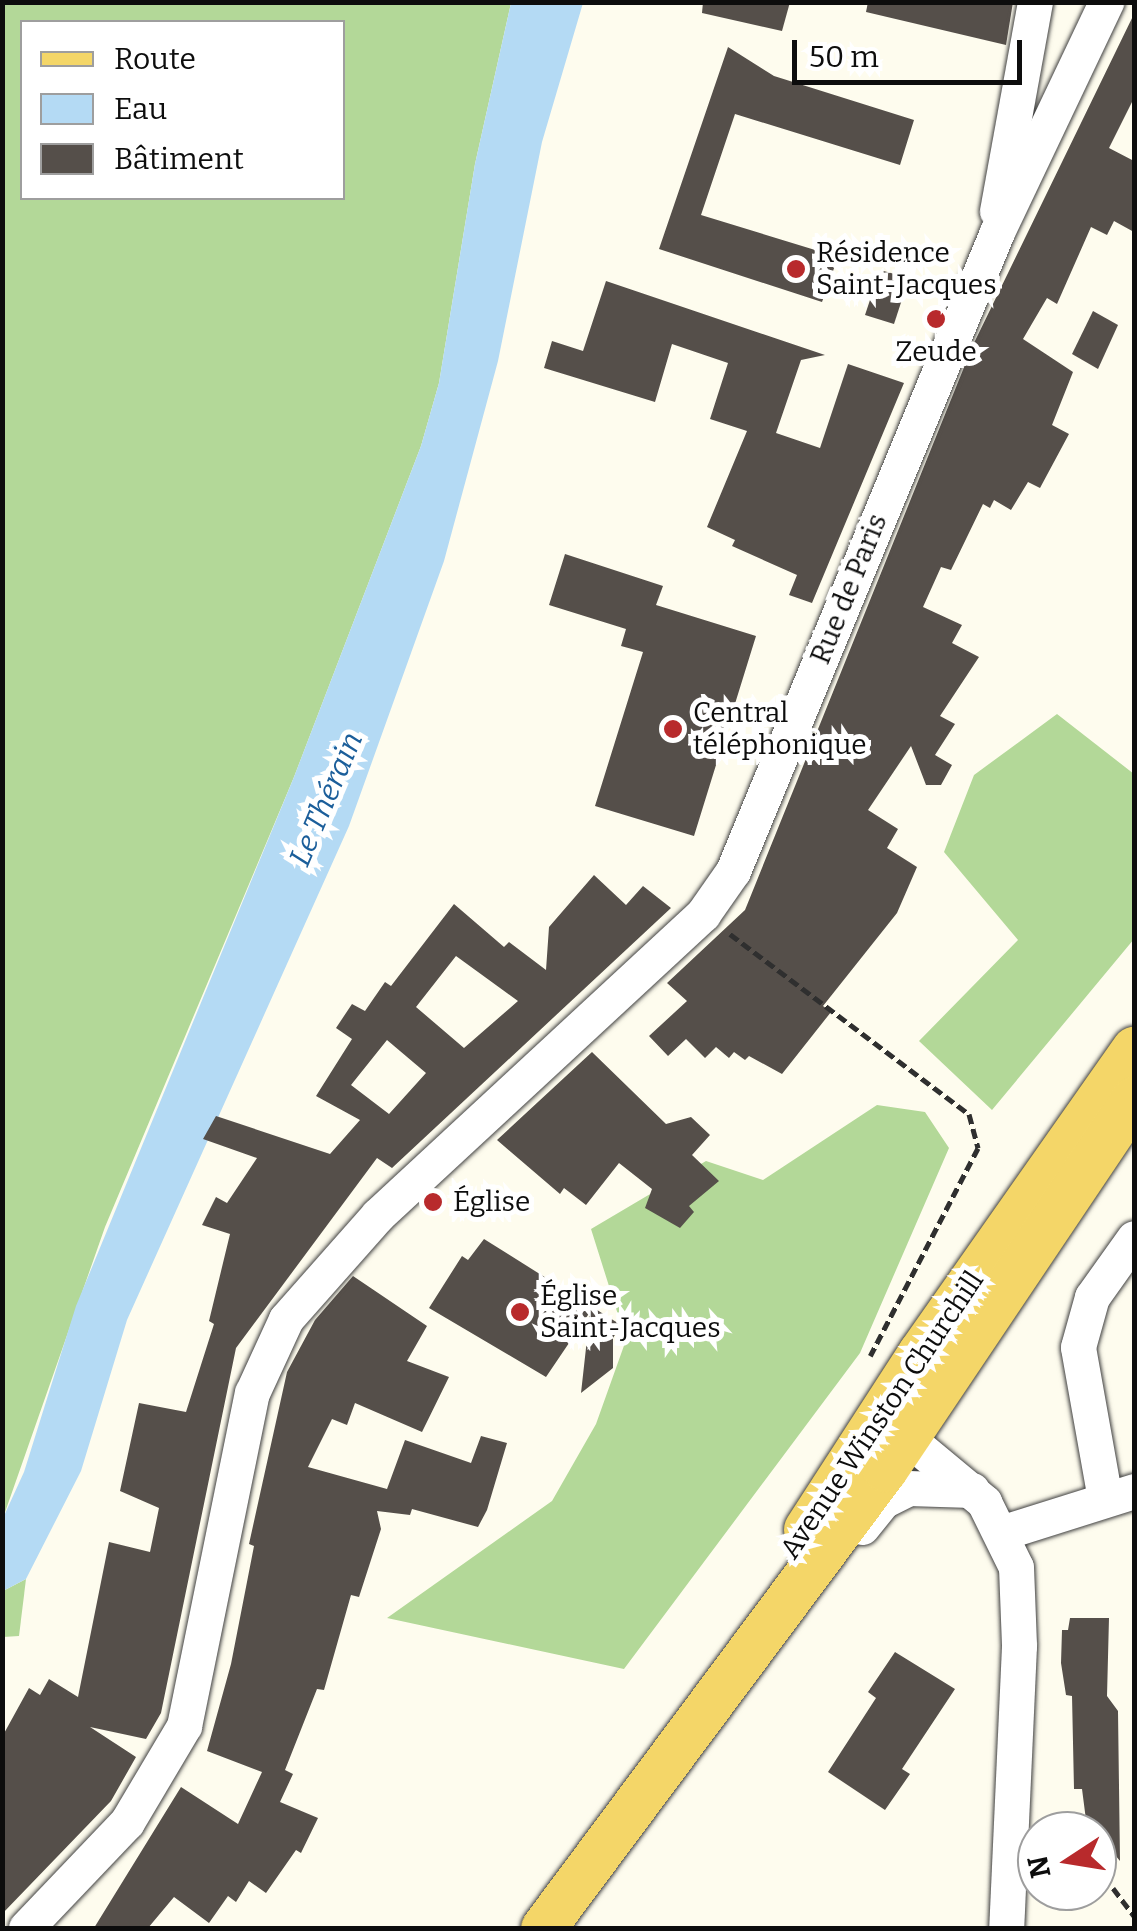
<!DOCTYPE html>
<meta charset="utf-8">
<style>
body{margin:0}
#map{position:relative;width:1137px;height:1931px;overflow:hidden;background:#fefcee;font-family:Bitter,serif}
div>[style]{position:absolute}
.forest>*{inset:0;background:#b3d898}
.water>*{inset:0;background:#b4daf4}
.building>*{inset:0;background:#554f4a}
.path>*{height:5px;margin-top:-2.5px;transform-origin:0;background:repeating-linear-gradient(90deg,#2f2f2f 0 10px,transparent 0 15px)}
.roads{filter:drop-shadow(0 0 2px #404040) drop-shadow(0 0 2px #404040)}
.minor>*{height:35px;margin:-17.5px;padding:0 17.5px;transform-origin:17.5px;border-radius:17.5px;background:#fff}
.major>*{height:45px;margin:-22.5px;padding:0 22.5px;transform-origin:22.5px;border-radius:22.5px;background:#f4d668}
.dots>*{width:28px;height:28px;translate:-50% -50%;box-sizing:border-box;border:5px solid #fff;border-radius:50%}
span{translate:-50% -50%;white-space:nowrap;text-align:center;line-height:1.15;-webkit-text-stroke:10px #fff;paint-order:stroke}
.poi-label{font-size:28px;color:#0d0d0d}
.left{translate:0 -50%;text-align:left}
.street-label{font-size:28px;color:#0d0d0d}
.water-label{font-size:30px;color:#1b5e9a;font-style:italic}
.frame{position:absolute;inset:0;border:5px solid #0d0d0d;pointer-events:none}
.legend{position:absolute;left:20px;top:20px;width:325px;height:180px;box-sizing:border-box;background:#fff;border:2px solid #9e9e9e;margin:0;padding:12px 18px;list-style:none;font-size:30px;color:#0d0d0d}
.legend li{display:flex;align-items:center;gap:20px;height:50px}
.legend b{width:50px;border:2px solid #9e9e9e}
.north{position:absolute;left:1017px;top:1811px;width:100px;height:100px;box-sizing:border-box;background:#fff;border:2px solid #9e9e9e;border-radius:50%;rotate:258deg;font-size:28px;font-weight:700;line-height:40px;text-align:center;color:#0d0d0d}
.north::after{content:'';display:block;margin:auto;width:35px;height:45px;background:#b82a2c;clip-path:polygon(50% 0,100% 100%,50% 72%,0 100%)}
.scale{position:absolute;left:792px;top:40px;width:230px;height:45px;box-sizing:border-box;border:5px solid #0d0d0d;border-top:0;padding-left:12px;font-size:30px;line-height:35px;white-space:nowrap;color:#0d0d0d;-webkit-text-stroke:8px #fff;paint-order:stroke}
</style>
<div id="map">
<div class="forest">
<i style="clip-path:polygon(evenodd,3px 3px,511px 3px,475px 164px,439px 383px,421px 446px,294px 777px,105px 1227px,3px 1518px,3px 3px,22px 22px,342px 22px,342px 198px,22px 198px,22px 22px)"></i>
<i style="clip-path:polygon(1057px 714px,1134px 774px,1134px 939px,992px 1110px,919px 1041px,1018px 940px,944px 852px,974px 775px)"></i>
<i style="clip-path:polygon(877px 1105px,925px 1112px,949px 1148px,860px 1353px,624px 1669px,387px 1618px,552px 1501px,596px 1424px,626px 1340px,591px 1229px,706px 1161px,763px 1180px)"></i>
<i style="clip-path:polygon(26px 1579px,19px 1636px,3px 1637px,3px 1591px)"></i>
</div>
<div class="water">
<i style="clip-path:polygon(511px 3px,583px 3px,542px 142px,498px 361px,444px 561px,349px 826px,127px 1320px,81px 1471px,26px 1579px,3px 1591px,3px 1518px,24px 1472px,76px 1306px,294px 777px,421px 446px,439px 383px,475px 164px)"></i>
</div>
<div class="building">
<i style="clip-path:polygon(703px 2px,790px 2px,782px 31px,702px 13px)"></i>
<i style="clip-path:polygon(868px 2px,1013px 2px,1006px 45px,866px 12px)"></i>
<i style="clip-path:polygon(1134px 14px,1134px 98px,1109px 148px,1134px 161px,1134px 232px,1114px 221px,1107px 235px,1091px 227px,1057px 304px,1047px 298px,1023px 339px,1073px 372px,1052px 425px,1069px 434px,1040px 488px,1028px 482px,1011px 510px,994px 500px,990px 508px,983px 504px,951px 570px,941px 567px,923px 607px,962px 625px,952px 643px,979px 657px,940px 716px,955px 724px,935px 755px,952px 765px,941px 785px,926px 785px,911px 746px,868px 810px,898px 829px,887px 848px,917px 867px,897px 913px,823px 1006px,831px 1012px,782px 1074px,749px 1056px,745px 1060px,734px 1052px,729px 1058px,716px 1047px,705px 1058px,686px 1039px,668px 1056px,649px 1036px,687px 1001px,667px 983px,745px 910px,973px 345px)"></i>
<i style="clip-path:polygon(728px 47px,774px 76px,914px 120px,900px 165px,735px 114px,701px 215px,838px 257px,822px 302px,659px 249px)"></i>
<i style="clip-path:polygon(880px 270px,909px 278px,894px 324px,865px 315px)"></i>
<i style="clip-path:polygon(606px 281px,825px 355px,801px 360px,776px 433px,820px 448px,848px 364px,904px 383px,812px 603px,789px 595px,797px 575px,732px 546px,735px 540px,707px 527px,747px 431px,710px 419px,728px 363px,672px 344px,655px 402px,544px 368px,552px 341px,583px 351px)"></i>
<i style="clip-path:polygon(1093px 311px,1118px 325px,1098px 369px,1072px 354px)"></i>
<i style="clip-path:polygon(565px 554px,663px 586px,656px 605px,756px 636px,694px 836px,595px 806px,643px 652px,621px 646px,626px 629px,549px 605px)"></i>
<i style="clip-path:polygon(evenodd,594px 875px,626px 905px,643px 886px,671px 908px,392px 1168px,377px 1158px,236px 1348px,161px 1713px,146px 1739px,90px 1727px,136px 1757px,111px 1801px,2px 1914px,2px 1737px,29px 1688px,40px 1695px,49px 1679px,78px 1697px,109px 1542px,150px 1552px,159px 1508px,120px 1491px,139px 1403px,186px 1412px,214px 1324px,209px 1321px,230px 1234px,202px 1225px,216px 1197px,227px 1203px,257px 1158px,203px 1139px,216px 1116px,330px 1154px,360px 1120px,316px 1096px,352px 1039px,336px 1028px,352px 1004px,365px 1011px,385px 982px,391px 986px,454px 904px,504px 947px,509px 942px,546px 970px,549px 927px,594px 875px,456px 956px,518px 1001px,464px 1048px,416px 1007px,456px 956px,594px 875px,387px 1040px,426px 1073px,389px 1114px,351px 1085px,387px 1040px)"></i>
<i style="clip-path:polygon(592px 1052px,666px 1124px,691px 1117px,710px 1135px,692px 1155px,719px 1181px,689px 1206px,694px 1212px,680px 1228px,645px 1208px,652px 1189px,619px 1163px,586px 1205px,564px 1188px,560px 1194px,497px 1140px)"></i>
<i style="clip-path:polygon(484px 1239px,621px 1325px,613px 1338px,613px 1368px,581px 1393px,590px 1312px,546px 1377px,429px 1308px,462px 1256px,468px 1260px)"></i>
<i style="clip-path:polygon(353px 1276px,427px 1326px,407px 1361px,449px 1377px,422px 1432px,355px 1403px,347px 1425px,332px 1419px,308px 1467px,387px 1489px,405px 1440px,471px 1463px,481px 1436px,507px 1443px,487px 1510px,478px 1527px,412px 1509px,410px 1515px,377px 1511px,381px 1529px,359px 1597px,351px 1595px,324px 1690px,317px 1689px,285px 1770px,293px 1774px,280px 1802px,318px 1818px,301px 1853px,296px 1850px,266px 1893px,249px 1881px,236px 1902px,228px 1896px,209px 1923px,174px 1897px,148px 1928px,94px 1928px,181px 1787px,238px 1824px,262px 1772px,207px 1751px,231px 1664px,254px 1546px,249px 1544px,287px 1372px,315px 1320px)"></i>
<i style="clip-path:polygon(1070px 1618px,1109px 1618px,1107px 1696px,1118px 1711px,1120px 1861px,1086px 1820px,1082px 1789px,1074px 1789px,1072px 1696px,1066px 1695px,1061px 1663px,1062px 1630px,1068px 1630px)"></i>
<i style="clip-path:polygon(895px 1652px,955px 1689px,902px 1769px,910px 1774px,885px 1810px,828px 1772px,876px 1698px,868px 1692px)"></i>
</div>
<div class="path">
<i style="left:730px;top:934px;width:299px;rotate:37deg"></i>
<i style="left:969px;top:1114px;width:35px;rotate:75deg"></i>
<i style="left:978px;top:1148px;width:234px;rotate:117.4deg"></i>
<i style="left:1113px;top:1888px;width:35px;rotate:53deg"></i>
</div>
<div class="roads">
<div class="minor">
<i style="left:997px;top:211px;width:212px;rotate:-79.7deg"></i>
<i style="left:889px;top:1423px;width:124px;rotate:39.7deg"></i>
<i style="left:984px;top:1502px;width:72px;rotate:63.8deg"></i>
<i style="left:1016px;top:1567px;width:79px;rotate:87.8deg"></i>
<i style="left:1019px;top:1646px;width:282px;rotate:92.6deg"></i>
<i style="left:1105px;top:1499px;width:154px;rotate:-100.1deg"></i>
<i style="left:1078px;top:1347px;width:52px;rotate:-74.4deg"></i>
<i style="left:1092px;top:1297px;width:72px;rotate:-54.6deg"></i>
<i style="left:862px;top:1527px;width:33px;rotate:-51deg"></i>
<i style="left:883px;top:1501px;width:28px;rotate:-27deg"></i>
<i style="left:908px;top:1488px;width:64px;rotate:1.8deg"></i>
<i style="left:1004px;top:1532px;width:136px;rotate:-17.5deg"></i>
<i style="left:26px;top:1928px;width:146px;rotate:-46.4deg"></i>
<i style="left:127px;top:1822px;width:112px;rotate:-59.3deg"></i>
<i style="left:184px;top:1726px;width:340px;rotate:-78.5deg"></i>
<i style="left:252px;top:1393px;width:81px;rotate:-65.3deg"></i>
<i style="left:286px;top:1319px;width:139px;rotate:-48.5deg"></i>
<i style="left:378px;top:1215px;width:443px;rotate:-42.8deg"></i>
<i style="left:703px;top:914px;width:52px;rotate:-55.1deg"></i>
<i style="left:733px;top:871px;width:691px;rotate:-67.55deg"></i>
<i style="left:997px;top:232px;width:255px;rotate:-64.6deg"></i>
</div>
<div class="major">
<i style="left:806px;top:1529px;width:210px;rotate:-57.1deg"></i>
<i style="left:920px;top:1353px;width:372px;rotate:-54.9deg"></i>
<i style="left:543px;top:1928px;width:572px;rotate:-53.31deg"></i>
<i style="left:885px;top:1469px;width:446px;rotate:-56.1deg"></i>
</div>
</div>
<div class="dots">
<i style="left:796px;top:269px;background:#b82a2c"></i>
<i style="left:936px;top:319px;background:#b82a2c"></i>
<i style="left:673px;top:729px;background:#b82a2c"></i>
<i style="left:433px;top:1202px;background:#b82a2c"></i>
<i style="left:520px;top:1312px;background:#b82a2c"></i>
</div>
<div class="poi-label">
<span class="left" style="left:816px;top:269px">Résidence<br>Saint-Jacques</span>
<span style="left:936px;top:352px">Zeude</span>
<span class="left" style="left:693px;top:729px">Central<br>téléphonique</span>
<span class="left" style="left:453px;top:1202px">Église</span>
<span class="left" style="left:540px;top:1312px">Église<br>Saint-Jacques</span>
</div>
<div class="street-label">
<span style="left:849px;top:589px;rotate:-68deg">Rue de Paris</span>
<span style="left:882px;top:1415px;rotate:-56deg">Avenue Winston Churchill</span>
</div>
<div class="water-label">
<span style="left:326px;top:799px;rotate:-67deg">Le Thérain</span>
</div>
<div class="frame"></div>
<ul class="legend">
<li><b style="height:12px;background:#f4d668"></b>Route</li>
<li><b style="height:28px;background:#b4daf4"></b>Eau</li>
<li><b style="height:28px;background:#554f4a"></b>Bâtiment</li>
</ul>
<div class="north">N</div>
<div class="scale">50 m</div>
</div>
